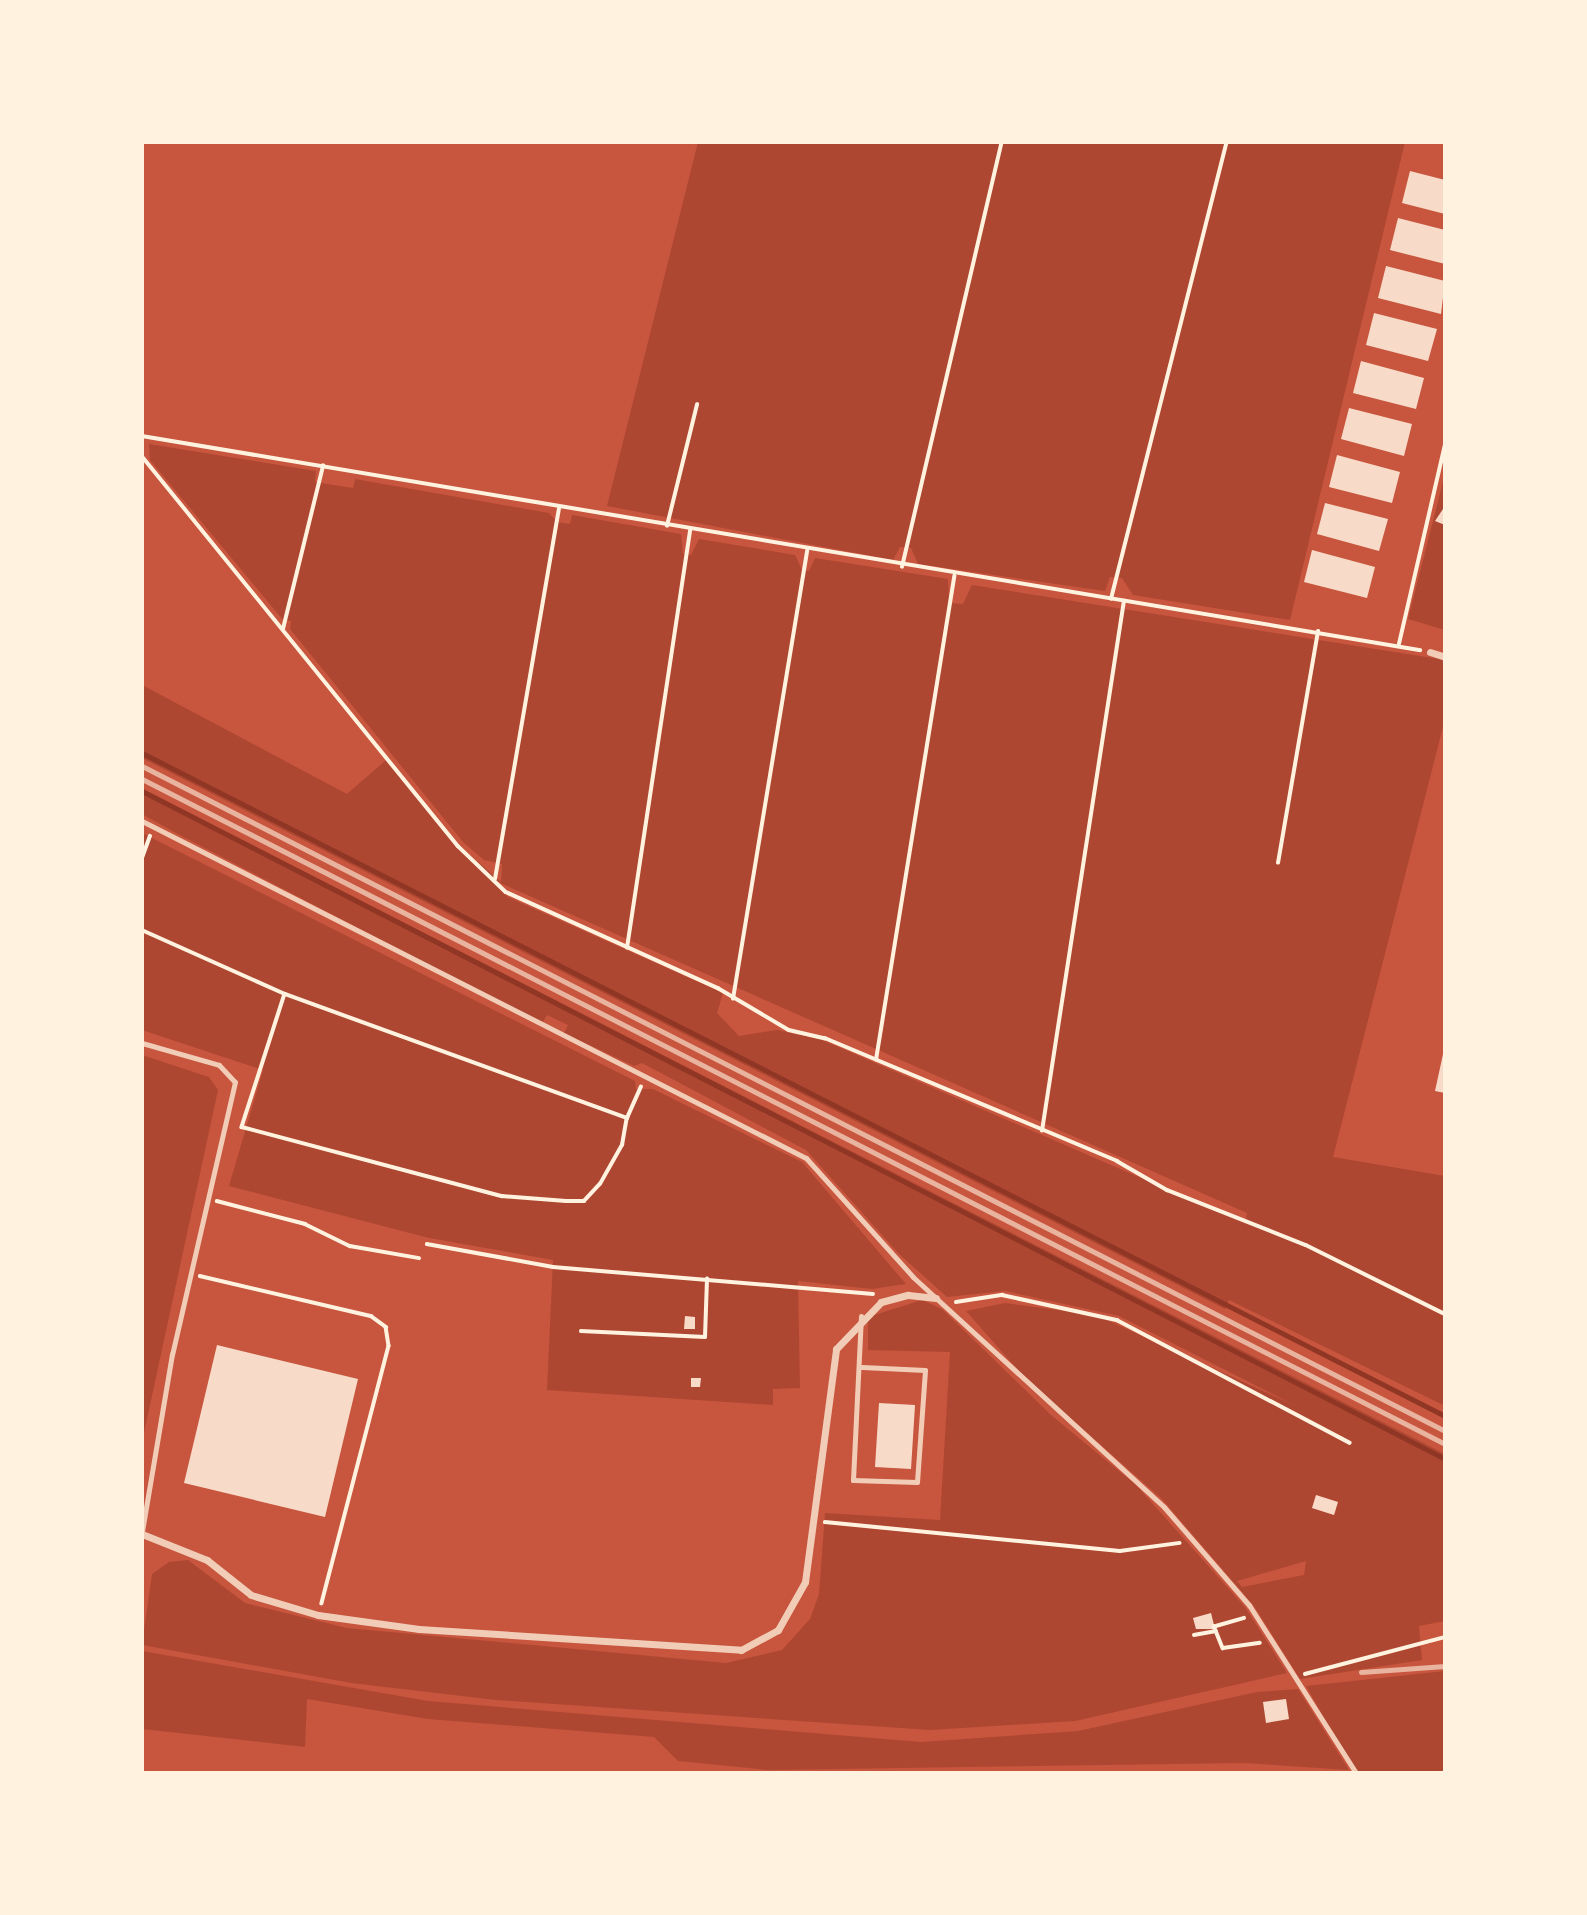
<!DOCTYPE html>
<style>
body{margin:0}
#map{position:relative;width:1587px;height:1915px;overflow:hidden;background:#c8553d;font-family:"Public Sans",sans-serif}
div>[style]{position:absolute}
.green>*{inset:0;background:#ae4732}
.stream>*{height:5px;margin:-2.5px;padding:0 2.5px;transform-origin:2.5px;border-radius:2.5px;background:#8f3625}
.building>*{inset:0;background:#f7dbc8}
.path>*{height:3.5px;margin:-1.75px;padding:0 1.75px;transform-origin:1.75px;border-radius:1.75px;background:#fff3e0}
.service>*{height:5px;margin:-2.5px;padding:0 2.5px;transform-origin:2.5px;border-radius:2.5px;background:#f1ccb7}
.minor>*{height:7px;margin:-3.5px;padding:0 3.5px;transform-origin:3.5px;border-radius:3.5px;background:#f1ccb7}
.rail>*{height:5px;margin:-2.5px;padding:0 2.5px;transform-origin:2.5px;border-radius:2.5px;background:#e9b49f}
span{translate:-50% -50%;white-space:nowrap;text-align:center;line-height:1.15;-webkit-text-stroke:7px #fff3e0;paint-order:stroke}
.frame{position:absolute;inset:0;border:144px solid #fff3e0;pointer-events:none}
</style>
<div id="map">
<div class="green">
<i style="clip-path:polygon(698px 142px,1405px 142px,1290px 620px,1133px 595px,1122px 578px,1110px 577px,1105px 591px,918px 564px,911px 548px,900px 547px,893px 560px,607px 506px)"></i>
<i style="clip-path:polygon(evenodd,149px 444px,316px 471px,315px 482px,353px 488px,355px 479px,549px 513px,557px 522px,570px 524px,572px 515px,681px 534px,683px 554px,691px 555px,699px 539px,795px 555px,802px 570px,809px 571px,815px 558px,948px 579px,949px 603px,963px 604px,972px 585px,1445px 660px,1445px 719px,1333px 1157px,1445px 1176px,1445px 1406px,1229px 1300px,1225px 1309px,142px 758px,142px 685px,347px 794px,386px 760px,446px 834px,501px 882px,502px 864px,484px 860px,463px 842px,290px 629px,291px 621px,283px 620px,150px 460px,149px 444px,489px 878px,1247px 1213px,1245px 1223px,820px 1039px,777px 1030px,739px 1036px,717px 1013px,723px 993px,508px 897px,489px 878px)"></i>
<i style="clip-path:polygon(1445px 474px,1445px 630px,1408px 619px)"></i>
<i style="clip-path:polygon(evenodd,142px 789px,1445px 1454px,1445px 1621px,1419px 1626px,1422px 1660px,1300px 1679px,1254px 1606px,1162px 1499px,1025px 1378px,966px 1311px,1005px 1303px,1096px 1315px,1296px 1406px,1119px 1316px,1005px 1291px,947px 1297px,899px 1254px,806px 1150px,642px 1063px,634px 1066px,564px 1033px,568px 1025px,547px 1015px,543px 1022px,496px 1000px,176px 833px,142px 814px,142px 789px,1316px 1495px,1338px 1502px,1334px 1515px,1312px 1508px,1316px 1495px,142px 789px,1306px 1561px,1304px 1575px,1242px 1587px,1237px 1581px,1306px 1561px)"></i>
<i style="clip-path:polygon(142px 833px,635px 1081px,636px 1089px,653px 1089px,802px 1162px,906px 1284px,872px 1289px,798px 1281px,800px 1388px,773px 1389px,773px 1405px,547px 1390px,553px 1260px,429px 1238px,229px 1186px,263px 1070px,142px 1030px)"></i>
<i style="clip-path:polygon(142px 1055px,209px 1077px,218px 1090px,142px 1442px)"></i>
<i style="clip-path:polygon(922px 1300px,942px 1309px,1051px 1415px,1136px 1485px,1245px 1607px,1287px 1673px,1075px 1721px,930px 1730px,496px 1700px,351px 1683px,142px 1645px,152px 1574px,169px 1562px,188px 1560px,245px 1603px,347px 1628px,726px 1663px,782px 1650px,810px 1619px,819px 1594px,825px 1513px,940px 1520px,950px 1352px,868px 1350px,868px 1317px)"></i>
<i style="clip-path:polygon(142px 1651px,428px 1701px,921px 1742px,1078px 1731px,1257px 1692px,1298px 1689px,1349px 1770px,1245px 1763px,768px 1770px,678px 1761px,654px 1737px,428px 1719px,307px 1699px,305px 1747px,142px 1729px)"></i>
<i style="clip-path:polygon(1445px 1671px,1445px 1773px,1355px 1773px,1306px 1686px)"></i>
</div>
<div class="stream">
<i style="left:142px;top:753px;width:1462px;rotate:26.97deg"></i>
<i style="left:142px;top:791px;width:1464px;rotate:27.14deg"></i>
</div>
<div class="building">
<i style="clip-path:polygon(1410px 171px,1445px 180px,1445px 214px,1402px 203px)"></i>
<i style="clip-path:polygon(1398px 218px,1445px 230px,1445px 264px,1390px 250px)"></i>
<i style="clip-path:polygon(1386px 266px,1445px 281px,1441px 314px,1378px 298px)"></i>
<i style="clip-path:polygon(1374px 313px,1437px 329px,1428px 361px,1366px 345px)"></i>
<i style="clip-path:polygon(1361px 361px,1424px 378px,1416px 409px,1353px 393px)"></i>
<i style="clip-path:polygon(1349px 408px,1412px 424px,1404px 456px,1341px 439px)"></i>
<i style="clip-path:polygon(1337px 455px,1400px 472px,1392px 503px,1329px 487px)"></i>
<i style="clip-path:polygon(1325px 503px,1388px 519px,1379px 551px,1317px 534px)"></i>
<i style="clip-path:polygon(1445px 506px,1445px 525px,1435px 521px)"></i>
<i style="clip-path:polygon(1312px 550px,1375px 567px,1367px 598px,1304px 582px)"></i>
<i style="clip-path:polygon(1445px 1045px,1445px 1093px,1435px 1091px)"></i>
<i style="clip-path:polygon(685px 1316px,695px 1317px,695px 1329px,684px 1329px)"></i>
<i style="clip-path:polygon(217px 1345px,358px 1379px,325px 1517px,184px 1483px)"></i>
<i style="clip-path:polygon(691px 1378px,701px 1378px,700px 1387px,691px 1387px)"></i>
<i style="clip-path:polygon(879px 1403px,915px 1405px,911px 1469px,875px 1467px)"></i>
<i style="clip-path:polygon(1316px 1495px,1338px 1502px,1334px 1515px,1312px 1508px)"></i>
<i style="clip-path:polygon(1211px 1613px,1215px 1629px,1196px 1629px,1193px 1618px)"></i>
<i style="clip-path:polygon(1286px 1699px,1289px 1719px,1266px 1723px,1263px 1702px)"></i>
</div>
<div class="path">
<i style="left:142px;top:436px;width:1296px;rotate:9.51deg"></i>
<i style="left:142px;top:456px;width:502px;rotate:50.98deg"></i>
<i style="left:458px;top:846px;width:66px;rotate:43.8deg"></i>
<i style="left:506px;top:892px;width:233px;rotate:24.4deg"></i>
<i style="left:718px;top:988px;width:82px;rotate:30.6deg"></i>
<i style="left:789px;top:1030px;width:37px;rotate:13deg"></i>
<i style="left:825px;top:1038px;width:317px;rotate:22.8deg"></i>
<i style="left:1117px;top:1161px;width:58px;rotate:30.1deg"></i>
<i style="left:1167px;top:1190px;width:149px;rotate:21.6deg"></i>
<i style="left:1306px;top:1245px;width:155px;rotate:26.4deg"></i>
<i style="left:667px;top:526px;width:125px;rotate:-76.1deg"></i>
<i style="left:902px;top:567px;width:437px;rotate:-76.8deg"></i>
<i style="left:1111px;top:599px;width:471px;rotate:-75.8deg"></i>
<i style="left:283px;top:629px;width:168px;rotate:-76.2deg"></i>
<i style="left:1399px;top:644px;width:204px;rotate:-77deg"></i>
<i style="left:142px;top:858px;width:23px;rotate:-70deg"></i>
<i style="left:1278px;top:863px;width:235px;rotate:-80.2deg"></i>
<i style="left:495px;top:879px;width:377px;rotate:-80.2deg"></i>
<i style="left:142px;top:930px;width:157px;rotate:24.1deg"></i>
<i style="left:285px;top:994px;width:364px;rotate:19.9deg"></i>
<i style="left:627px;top:1118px;width:34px;rotate:-66deg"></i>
<i style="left:627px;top:948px;width:423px;rotate:-81.4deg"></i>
<i style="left:285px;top:994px;width:140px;rotate:107.9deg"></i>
<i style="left:242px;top:1127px;width:269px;rotate:14.9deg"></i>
<i style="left:502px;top:1196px;width:64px;rotate:4.5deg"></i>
<i style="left:566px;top:1201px;width:18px"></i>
<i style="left:584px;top:1201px;width:23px;rotate:-47deg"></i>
<i style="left:600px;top:1184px;width:45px;rotate:-60.6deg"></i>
<i style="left:622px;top:1145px;width:27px;rotate:-80deg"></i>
<i style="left:733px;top:999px;width:454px;rotate:-80.6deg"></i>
<i style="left:876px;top:1060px;width:490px;rotate:-80.8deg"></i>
<i style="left:1042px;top:1131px;width:536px;rotate:-81.21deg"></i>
<i style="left:217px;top:1201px;width:91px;rotate:14.6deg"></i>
<i style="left:305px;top:1224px;width:50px;rotate:26.1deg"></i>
<i style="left:350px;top:1246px;width:70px;rotate:9.9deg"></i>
<i style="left:427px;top:1244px;width:128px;rotate:10.3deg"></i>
<i style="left:553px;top:1267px;width:321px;rotate:4.8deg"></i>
<i style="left:200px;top:1276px;width:176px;rotate:13.2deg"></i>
<i style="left:371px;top:1316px;width:19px;rotate:36deg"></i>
<i style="left:386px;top:1327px;width:19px;rotate:81deg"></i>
<i style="left:389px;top:1346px;width:266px;rotate:104.6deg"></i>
<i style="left:956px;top:1302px;width:47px;rotate:-8.7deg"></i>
<i style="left:1002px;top:1295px;width:118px;rotate:12.3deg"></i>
<i style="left:1117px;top:1320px;width:263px;rotate:27.8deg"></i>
<i style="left:581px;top:1331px;width:124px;rotate:2.8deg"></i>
<i style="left:705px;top:1337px;width:58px;rotate:-88deg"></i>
<i style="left:825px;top:1522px;width:296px;rotate:5.6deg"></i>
<i style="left:1120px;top:1551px;width:60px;rotate:-7.7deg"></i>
<i style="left:1214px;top:1626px;width:24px;rotate:68deg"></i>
<i style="left:1223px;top:1648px;width:37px;rotate:-8deg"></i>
<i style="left:1216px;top:1626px;width:29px;rotate:-16deg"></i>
<i style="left:1194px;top:1635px;width:22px;rotate:-10deg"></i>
<i style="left:1305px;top:1674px;width:145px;rotate:-14.8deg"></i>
</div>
<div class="service">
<i style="left:142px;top:821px;width:745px;rotate:26.91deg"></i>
<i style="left:806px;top:1158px;width:160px;rotate:48deg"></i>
<i style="left:913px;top:1277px;width:340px;rotate:42.5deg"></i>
<i style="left:1164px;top:1507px;width:130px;rotate:49.1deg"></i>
<i style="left:1249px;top:1605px;width:199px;rotate:57.5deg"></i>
<i style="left:142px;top:1043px;width:80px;rotate:15.9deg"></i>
<i style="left:219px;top:1065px;width:23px;rotate:47deg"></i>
<i style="left:235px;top:1082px;width:279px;rotate:103deg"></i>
<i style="left:172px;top:1354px;width:181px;rotate:99.6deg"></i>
<i style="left:861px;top:1316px;width:164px;rotate:92.8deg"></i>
<i style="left:853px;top:1480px;width:64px;rotate:1.8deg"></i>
<i style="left:917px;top:1482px;width:112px;rotate:-85.9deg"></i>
<i style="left:925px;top:1370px;width:63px;rotate:-177.3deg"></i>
</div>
<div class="minor">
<i style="left:1430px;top:652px;width:16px;rotate:18deg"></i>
<i style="left:142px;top:1534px;width:70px;rotate:21.8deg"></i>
<i style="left:207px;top:1560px;width:56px;rotate:38.5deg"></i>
<i style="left:251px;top:1595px;width:70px;rotate:16.6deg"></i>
<i style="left:318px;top:1615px;width:102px;rotate:7.9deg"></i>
<i style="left:419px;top:1629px;width:323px;rotate:3.7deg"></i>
<i style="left:741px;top:1650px;width:42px;rotate:-28.4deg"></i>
<i style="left:778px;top:1630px;width:55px;rotate:-60.6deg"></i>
<i style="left:805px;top:1582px;width:235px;rotate:-82.4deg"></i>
<i style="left:836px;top:1349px;width:65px;rotate:-46.2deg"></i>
<i style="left:881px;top:1302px;width:28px;rotate:-15deg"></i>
<i style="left:908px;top:1295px;width:28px;rotate:6deg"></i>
</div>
<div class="rail">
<i style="left:142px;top:766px;width:1463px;rotate:27.04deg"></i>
<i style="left:142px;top:779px;width:1463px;rotate:27.04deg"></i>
<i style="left:1361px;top:1672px;width:84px;rotate:-4.1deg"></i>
</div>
<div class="frame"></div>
</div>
